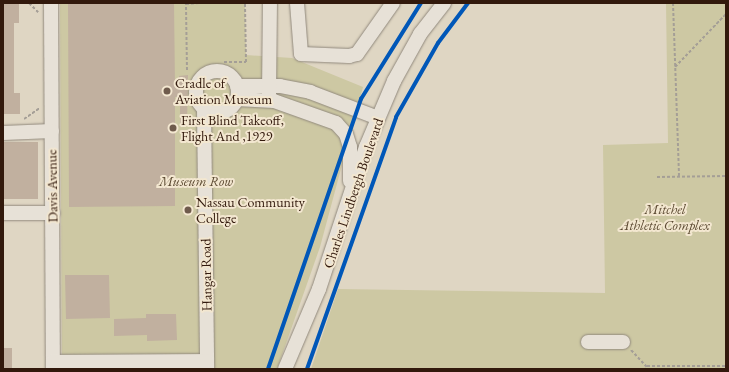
<!DOCTYPE html>
<style>
body{margin:0}
#map{position:relative;width:729px;height:372px;overflow:hidden;background:#dfd6c3;font-family:"EB Garamond",serif}
div>[style]{position:absolute}
.green>*{inset:0;background:#cdc8a3}
.building>*{inset:0;background:#c1b09f}
.path>*{height:2px;margin-top:-1px;transform-origin:0;background:repeating-linear-gradient(90deg,#a49e96 0 3px,transparent 0 5px)}
.roads{filter:drop-shadow(0 0 1px #91897d) drop-shadow(0 0 1px #91897d)}
.minor>*{height:14px;margin:-7px;padding:0 7px;transform-origin:7px;border-radius:7px;background:#e7e1d7}
.minor>.ring{margin:-7px;padding:0;box-sizing:content-box;background:none;border:14px solid #e7e1d7;border-radius:50%}
.cycleway>*{height:4px;margin:-2px;padding:0 2px;transform-origin:2px;border-radius:2px;background:#0057b8}
.dots>*{width:11px;height:11px;translate:-50% -50%;box-sizing:border-box;border:2px solid #f3e7d0;border-radius:50%}
span{translate:-50% -50%;white-space:nowrap;text-align:center;line-height:1.15;-webkit-text-stroke:4px #f3e7d0;paint-order:stroke}
.poi-label{font-size:14px;color:#32190c}
.left{translate:0 -50%;text-align:left}
.park-label{font-size:14px;color:#5c4a32;font-style:italic}
.street-label{font-size:14px;color:#32190c}
.frame{position:absolute;inset:0;border:4px solid #32190c;pointer-events:none}
</style>
<div id="map">
<div class="green">
<i style="clip-path:polygon(60px 3px,245px 3px,246px 55px,292px 58px,363px 87px,320px 247px,277px 369px,62px 369px)"></i>
<i style="clip-path:polygon(666px 3px,726px 3px,726px 369px,311px 369px,338px 289px,605px 293px,603px 145px,668px 143px)"></i>
</div>
<div class="building">
<i style="clip-path:polygon(68px 3px,174px 3px,175px 85px,179px 85px,179px 76px,188px 75px,187px 126px,180px 127px,180px 97px,175px 97px,175px 206px,69px 207px)"></i>
<i style="clip-path:polygon(3px 4px,19px 4px,19px 23px,14px 23px,14px 93px,20px 93px,20px 114px,3px 114px)"></i>
<i style="clip-path:polygon(3px 142px,38px 142px,38px 199px,3px 199px)"></i>
<i style="clip-path:polygon(65px 275px,109px 275px,110px 318px,66px 319px)"></i>
<i style="clip-path:polygon(146px 314px,176px 314px,177px 340px,147px 341px,147px 335px,114px 336px,114px 319px,146px 318px)"></i>
<i style="clip-path:polygon(3px 348px,12px 348px,12px 369px,3px 369px)"></i>
</div>
<div class="path">
<i style="left:29px;top:3px;width:13px;rotate:45deg"></i>
<i style="left:673px;top:3px;width:173px;rotate:88deg"></i>
<i style="left:224px;top:62px;width:22px"></i>
<i style="left:246px;top:62px;width:59px;rotate:-91deg"></i>
<i style="left:675px;top:67px;width:74px;rotate:-46.1deg"></i>
<i style="left:187px;top:70px;width:66px;rotate:-90.9deg"></i>
<i style="left:186px;top:4px;width:13px;rotate:-4deg"></i>
<i style="left:24px;top:119px;width:19px;rotate:-35deg"></i>
<i style="left:657px;top:177px;width:69px;rotate:-0.8deg"></i>
<i style="left:631px;top:350px;width:26px;rotate:47deg"></i>
<i style="left:647px;top:366px;width:79px"></i>
</div>
<div class="roads">
<div class="minor">
<i style="left:51px;top:3px;width:366px;rotate:89.7deg"></i>
<i style="left:297px;top:3px;width:51px;rotate:85.5deg"></i>
<i style="left:301px;top:54px;width:48px;rotate:2.4deg"></i>
<i style="left:349px;top:56px;width:8px;rotate:-14deg"></i>
<i style="left:357px;top:54px;width:62px;rotate:-54.8deg"></i>
<i class="ring" style="left:196px;top:71px;width:28px;height:28px"></i>
<i style="left:237px;top:86px;width:43px"></i>
<i style="left:280px;top:86px;width:31px;rotate:11deg"></i>
<i style="left:310px;top:92px;width:73px;rotate:20.9deg"></i>
<i style="left:269px;top:94px;width:91px;rotate:-89.4deg"></i>
<i style="left:237px;top:99px;width:37px;rotate:3deg"></i>
<i style="left:274px;top:101px;width:66px;rotate:19.5deg"></i>
<i style="left:336px;top:123px;width:15px;rotate:48deg"></i>
<i style="left:346px;top:134px;width:14px;rotate:73deg"></i>
<i style="left:350px;top:147px;width:34px;rotate:90deg"></i>
<i style="left:204px;top:109px;width:260px;rotate:89.3deg"></i>
<i style="left:3px;top:133px;width:49px;rotate:-2.3deg"></i>
<i style="left:3px;top:213px;width:50px"></i>
<i style="left:588px;top:342px;width:35px"></i>
<i style="left:53px;top:362px;width:154px;rotate:-0.4deg"></i>
<i style="left:285px;top:369px;width:87px;rotate:-67deg"></i>
<i style="left:319px;top:289px;width:150px;rotate:-71.7deg"></i>
<i style="left:366px;top:147px;width:72px;rotate:-67deg"></i>
<i style="left:394px;top:81px;width:54px;rotate:-61deg"></i>
<i style="left:420px;top:34px;width:39px;rotate:-52deg"></i>
</div>
</div>
<div class="cycleway">
<i style="left:268px;top:369px;width:286px;rotate:-71deg"></i>
<i style="left:361px;top:99px;width:113px;rotate:-58deg"></i>
<i style="left:307px;top:369px;width:267px;rotate:-70.5deg"></i>
<i style="left:396px;top:117px;width:85px;rotate:-60.4deg"></i>
<i style="left:438px;top:43px;width:50px;rotate:-53.1deg"></i>
</div>
<div class="dots">
<i style="left:167px;top:91px;background:#6f5b4c"></i>
<i style="left:173px;top:128px;background:#6f5b4c"></i>
<i style="left:188px;top:210px;background:#6f5b4c"></i>
</div>
<div class="poi-label">
<span class="left" style="left:175px;top:91px">Cradle of<br>Aviation Museum</span>
<span class="left" style="left:181px;top:128px">First Blind Takeoff,<br>Flight And ,1929</span>
<span class="left" style="left:196px;top:210px">Nassau Community<br>College</span>
</div>
<div class="park-label">
<span style="left:196px;top:181px">Museum Row</span>
<span style="left:665px;top:217px">Mitchel<br>Athletic Complex</span>
</div>
<div class="street-label">
<span style="left:52px;top:186px;rotate:-91deg">Davis Avenue</span>
<span style="left:353px;top:193px;rotate:-71deg">Charles Lindbergh Boulevard</span>
<span style="left:206px;top:275px;rotate:-91deg">Hangar Road</span>
</div>
<div class="frame"></div>
</div>
